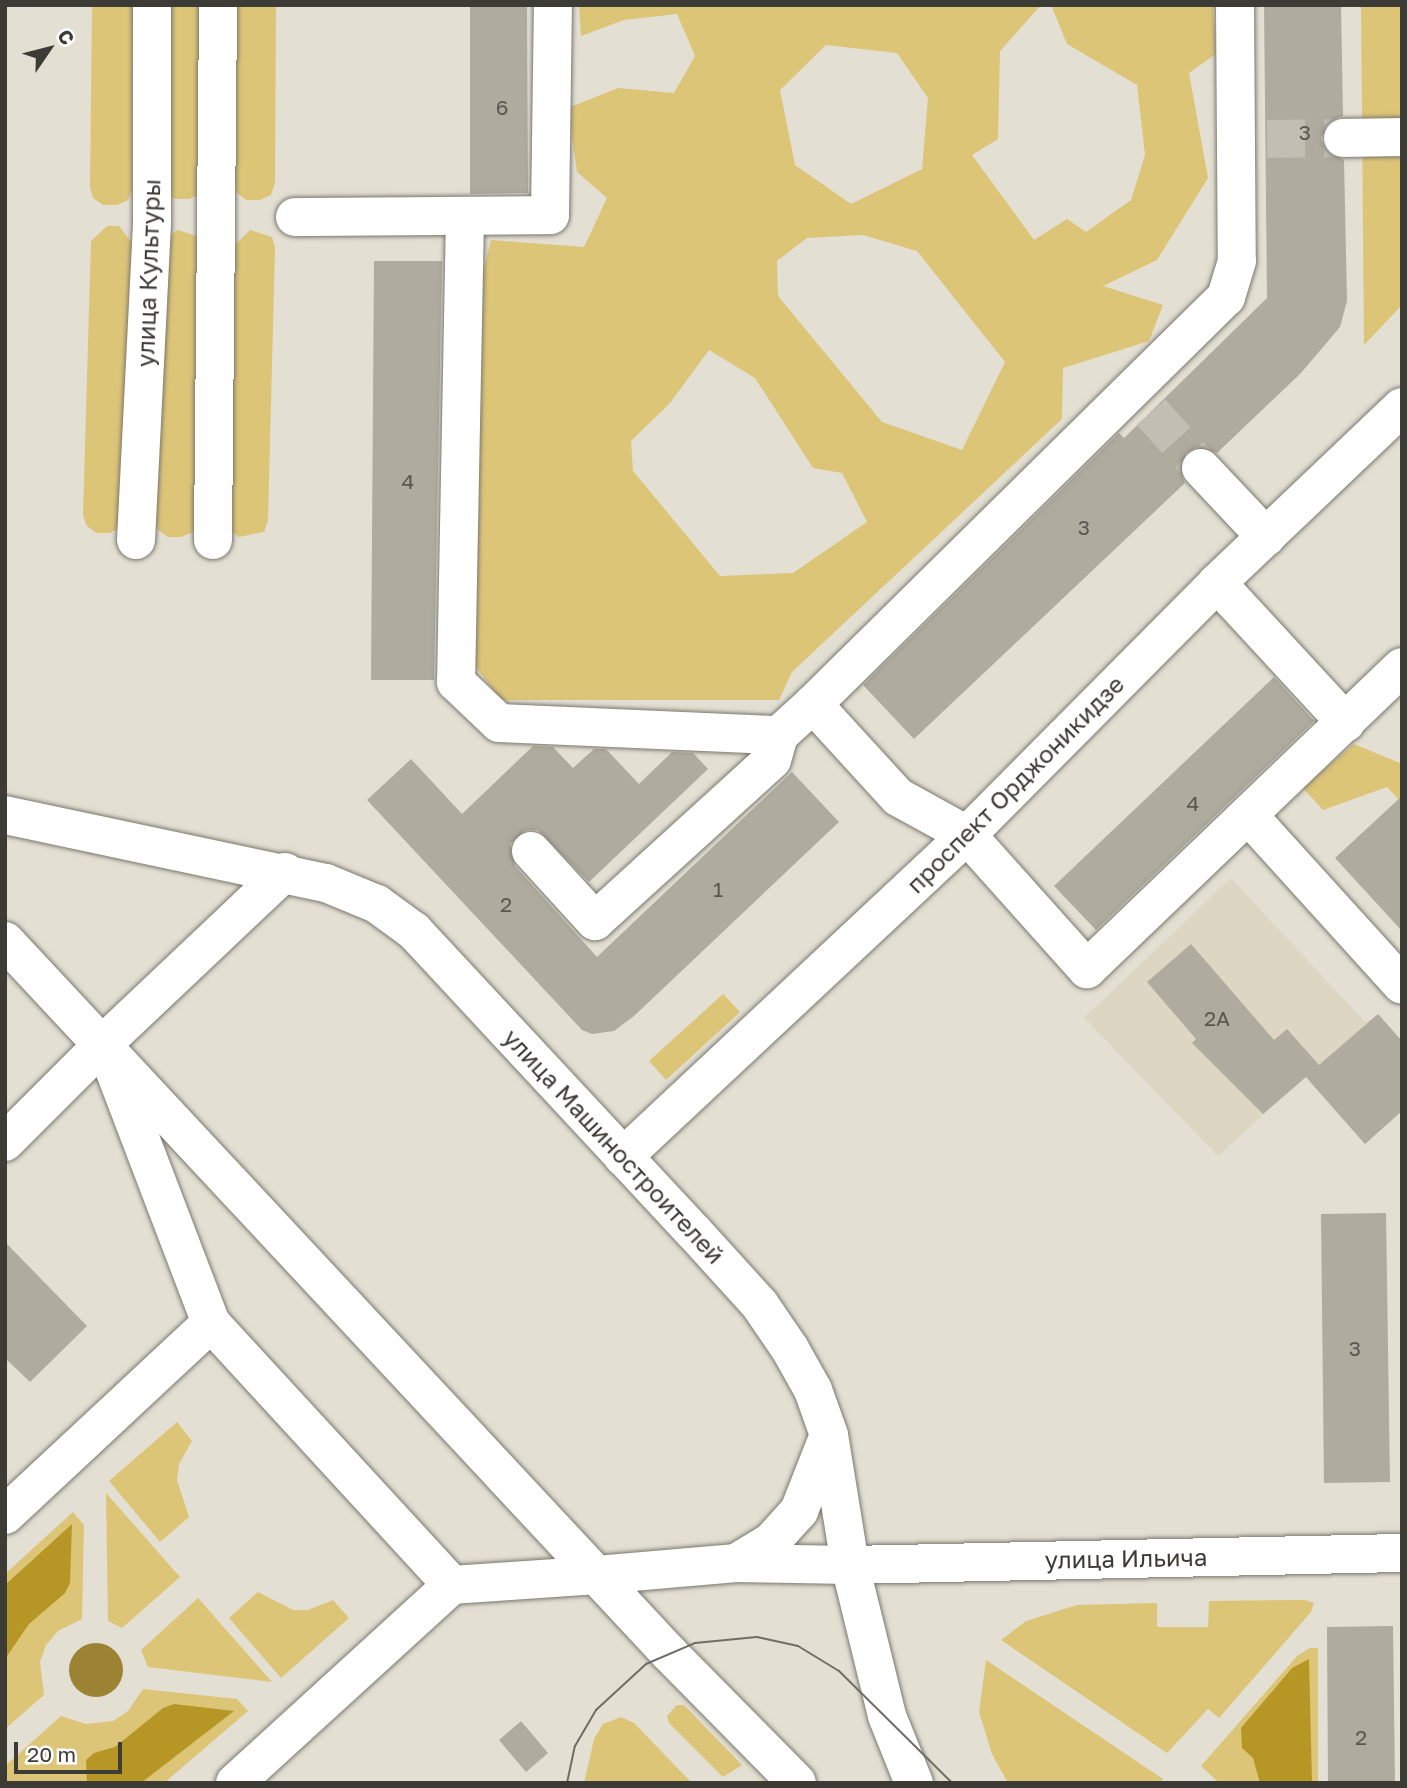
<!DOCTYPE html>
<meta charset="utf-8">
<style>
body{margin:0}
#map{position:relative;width:1407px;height:1788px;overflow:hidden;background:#e3dfd3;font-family:"Golos Text",sans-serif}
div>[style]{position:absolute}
.built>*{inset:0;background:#dcd6c2}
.green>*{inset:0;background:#ddc578}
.forest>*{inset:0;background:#b69726}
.water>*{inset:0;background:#9b8333}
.round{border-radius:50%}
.building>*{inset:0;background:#afab9f}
.minor-tunnel>*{height:38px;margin-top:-19px;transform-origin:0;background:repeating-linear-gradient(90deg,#c2beb4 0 38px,transparent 0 57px)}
.roads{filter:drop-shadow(0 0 2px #7b786d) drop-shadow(0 0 2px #7b786d)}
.minor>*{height:38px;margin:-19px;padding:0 19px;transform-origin:19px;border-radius:19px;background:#fff}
.major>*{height:38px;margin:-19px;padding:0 19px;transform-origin:19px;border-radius:19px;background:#fff}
.tram>*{height:2px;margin:-1px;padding:0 1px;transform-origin:1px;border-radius:1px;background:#706d66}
span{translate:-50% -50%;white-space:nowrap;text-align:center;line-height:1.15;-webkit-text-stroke:5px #fff;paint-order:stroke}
.number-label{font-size:21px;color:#5a5750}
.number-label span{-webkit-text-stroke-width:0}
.street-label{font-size:24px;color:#3d3b36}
.frame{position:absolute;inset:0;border:7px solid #3d3b36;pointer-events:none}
.north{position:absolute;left:14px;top:14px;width:70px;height:70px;-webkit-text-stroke:5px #fff;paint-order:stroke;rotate:55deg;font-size:19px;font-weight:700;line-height:28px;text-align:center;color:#3d3b36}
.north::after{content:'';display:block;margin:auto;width:24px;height:32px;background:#3d3b36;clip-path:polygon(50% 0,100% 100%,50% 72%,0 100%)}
.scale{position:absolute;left:14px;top:1742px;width:108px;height:32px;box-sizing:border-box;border:4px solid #3d3b36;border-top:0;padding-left:9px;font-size:21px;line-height:24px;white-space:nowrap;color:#3d3b36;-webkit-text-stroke:5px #fff;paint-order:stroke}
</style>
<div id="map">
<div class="built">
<i style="clip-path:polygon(1231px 878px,1366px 1023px,1378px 1014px,1402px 1041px,1402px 1111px,1365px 1144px,1305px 1077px,1218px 1156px,1084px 1018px)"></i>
</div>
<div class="green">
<i style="clip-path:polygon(92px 5px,133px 5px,132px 189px,128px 200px,117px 205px,103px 205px,93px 198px,90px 187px)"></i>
<i style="clip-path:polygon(163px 5px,205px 5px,200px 194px,189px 199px,175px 199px,165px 192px)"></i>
<i style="clip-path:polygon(235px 5px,276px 5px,275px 183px,271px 195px,260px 200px,246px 200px,236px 192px,233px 182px)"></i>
<i style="clip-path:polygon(evenodd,579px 5px,1041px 5px,1000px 51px,998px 139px,972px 155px,1034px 240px,1067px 219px,1086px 232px,1131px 200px,1145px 155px,1137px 85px,1067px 44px,1051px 5px,1213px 5px,1216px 54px,1189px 73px,1208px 178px,1157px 260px,1103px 286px,1163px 305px,1149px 341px,1063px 368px,1062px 419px,792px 672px,779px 700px,501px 700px,473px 663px,482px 276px,491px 240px,584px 247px,607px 198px,577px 172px,568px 108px,618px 88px,674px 93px,695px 56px,677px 14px,624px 20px,581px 36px,579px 5px,826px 45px,897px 53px,928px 98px,922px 169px,851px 204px,795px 165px,780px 90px,826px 45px,579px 5px,863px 235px,917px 251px,1005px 362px,962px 450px,882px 422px,778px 296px,777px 261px,807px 238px,863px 235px,579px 5px,709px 350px,755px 378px,813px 468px,842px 473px,867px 522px,793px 573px,720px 576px,633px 471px,631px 441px,670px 403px,709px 350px)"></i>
<i style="clip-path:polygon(1361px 5px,1402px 5px,1402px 305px,1364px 345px)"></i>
<i style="clip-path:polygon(107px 226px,119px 226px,132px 243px,121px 527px,110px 533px,96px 533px,86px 525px,83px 515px,91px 241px)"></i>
<i style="clip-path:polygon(178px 230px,199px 237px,197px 520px,193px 532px,181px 537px,168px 537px,157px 529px,155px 519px,168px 236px)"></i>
<i style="clip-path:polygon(250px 230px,272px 237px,275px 248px,268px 520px,264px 532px,239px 537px,229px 530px,234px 246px)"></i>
<i style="clip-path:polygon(1354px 744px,1402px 764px,1402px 803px,1387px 787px,1323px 810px,1303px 788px)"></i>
<i style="clip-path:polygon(723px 994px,740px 1012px,666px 1080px,649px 1061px)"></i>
<i style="clip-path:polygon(177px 1422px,192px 1441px,179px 1464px,177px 1480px,189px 1517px,160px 1542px,109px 1481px)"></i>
<i style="clip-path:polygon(106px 1493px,180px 1577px,122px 1628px,108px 1621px)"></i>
<i style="clip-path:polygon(73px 1512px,84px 1525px,82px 1619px,58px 1631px,46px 1645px,40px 1662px,44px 1695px,5px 1729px,5px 1574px)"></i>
<i style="clip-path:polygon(258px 1592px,293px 1610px,308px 1610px,333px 1600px,349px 1618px,281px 1678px,229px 1618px)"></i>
<i style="clip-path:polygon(198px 1598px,272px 1682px,148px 1667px,141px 1650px)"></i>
<i style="clip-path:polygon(1305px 1600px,1314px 1603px,1311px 1612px,1219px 1718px,1208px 1709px,1167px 1753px,1001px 1640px,1026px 1621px,1077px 1605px,1157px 1603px,1157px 1627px,1208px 1627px,1209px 1601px)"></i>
<i style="clip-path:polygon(1310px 1648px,1318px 1648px,1318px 1783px,1219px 1783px,1201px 1766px,1297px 1656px)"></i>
<i style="clip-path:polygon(986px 1660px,1163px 1779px,1160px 1783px,1008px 1783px,992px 1754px,979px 1712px)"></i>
<i style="clip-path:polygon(143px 1689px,237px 1699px,248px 1711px,164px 1783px,5px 1783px,5px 1766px,61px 1716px,86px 1724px,113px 1721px,128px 1711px)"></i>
<i style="clip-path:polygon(677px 1705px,684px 1705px,742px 1765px,723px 1777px,669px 1723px,667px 1716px)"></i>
<i style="clip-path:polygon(621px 1717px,634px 1723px,692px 1783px,584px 1783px,594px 1739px,603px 1724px)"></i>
</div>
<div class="forest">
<i style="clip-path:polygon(72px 1524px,70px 1583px,65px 1593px,29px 1624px,5px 1659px,5px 1585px)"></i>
<i style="clip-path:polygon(1309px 1659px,1312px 1783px,1260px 1783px,1253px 1758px,1242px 1748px,1241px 1728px,1292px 1668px)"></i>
<i style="clip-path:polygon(174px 1704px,234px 1711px,141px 1783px,87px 1783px,86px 1760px,94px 1753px,115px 1747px,163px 1708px)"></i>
</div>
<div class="water">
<i class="round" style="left:69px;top:1643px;width:54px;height:54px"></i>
</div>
<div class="building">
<i style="clip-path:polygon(470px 5px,527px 5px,528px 193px,470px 194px)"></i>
<i style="clip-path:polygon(1264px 5px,1341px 5px,1343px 116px,1331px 120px,1321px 138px,1325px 150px,1344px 160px,1347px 301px,1340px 327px,1301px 373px,1217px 453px,1197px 447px,1186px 453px,1180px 472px,1185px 483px,914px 739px,863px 685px,1119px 433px,1124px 438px,1267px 298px)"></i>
<i style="clip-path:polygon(374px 261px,442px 261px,434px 680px,371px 680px)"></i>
<i style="clip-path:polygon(1274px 677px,1314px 721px,1096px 930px,1054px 886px)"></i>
<i style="clip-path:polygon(533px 746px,553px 747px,573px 768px,594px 749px,606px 749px,639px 784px,672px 752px,693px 753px,708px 769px,589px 882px,538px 830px,526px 830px,510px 844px,515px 866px,597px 957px,792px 772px,839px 822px,634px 1016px,614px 1031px,592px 1034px,582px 1030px,367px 800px,411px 759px,462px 814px)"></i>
<i style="clip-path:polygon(1402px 796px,1402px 931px,1335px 858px)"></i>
<i style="clip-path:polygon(1191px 944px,1274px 1040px,1287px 1029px,1319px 1065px,1378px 1014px,1402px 1041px,1402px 1111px,1365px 1144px,1306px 1077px,1263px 1114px,1192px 1043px,1196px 1039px,1147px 982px)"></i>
<i style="clip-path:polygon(1386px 1213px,1390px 1482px,1324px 1483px,1321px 1214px)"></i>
<i style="clip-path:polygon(5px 1242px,87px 1326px,30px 1382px,5px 1358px)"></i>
<i style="clip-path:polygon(1393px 1626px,1395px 1783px,1328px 1783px,1327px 1627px)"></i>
<i style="clip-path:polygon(521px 1721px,548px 1753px,526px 1772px,499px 1740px)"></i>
</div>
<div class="minor-tunnel">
<i style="left:1267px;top:139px;width:76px;rotate:-0.8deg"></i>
<i style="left:1151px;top:412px;width:75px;rotate:48.2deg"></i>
</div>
<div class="roads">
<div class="minor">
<i style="left:1235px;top:5px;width:256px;rotate:89.6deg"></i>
<i style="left:1237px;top:261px;width:38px;rotate:107deg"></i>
<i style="left:1226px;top:297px;width:580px;rotate:135.42deg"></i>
<i style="left:813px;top:704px;width:126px;rotate:47.6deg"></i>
<i style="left:898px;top:797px;width:79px;rotate:28.8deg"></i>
<i style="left:967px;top:835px;width:180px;rotate:48.2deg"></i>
<i style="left:1087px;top:969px;width:436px;rotate:-43.8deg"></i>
<i style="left:1343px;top:138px;width:59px;rotate:-1deg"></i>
<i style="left:465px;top:216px;width:466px;rotate:91.1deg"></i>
<i style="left:456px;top:682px;width:59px;rotate:43.6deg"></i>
<i style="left:499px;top:723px;width:280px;rotate:2.5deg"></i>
<i style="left:779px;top:735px;width:46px;rotate:-42.4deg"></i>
<i style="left:295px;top:217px;width:255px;rotate:-0.4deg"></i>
<i style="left:550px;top:215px;width:210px;rotate:-89.2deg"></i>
<i style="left:1201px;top:468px;width:95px;rotate:46.7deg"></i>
<i style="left:136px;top:540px;width:320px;rotate:-87.1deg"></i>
<i style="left:152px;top:220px;width:215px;rotate:-90deg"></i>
<i style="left:213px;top:540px;width:535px;rotate:-89.46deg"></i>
<i style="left:1217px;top:583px;width:190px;rotate:47.3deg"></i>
<i style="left:1248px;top:815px;width:229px;rotate:47.8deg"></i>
<i style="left:531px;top:851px;width:95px;rotate:47.6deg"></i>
<i style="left:595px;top:921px;width:239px;rotate:-42.3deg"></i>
<i style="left:772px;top:760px;width:26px;rotate:-74deg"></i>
<i style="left:5px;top:1142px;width:140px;rotate:-45deg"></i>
<i style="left:104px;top:1043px;width:300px;rotate:69.1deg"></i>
<i style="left:211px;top:1323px;width:356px;rotate:47.4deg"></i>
<i style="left:623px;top:1157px;width:471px;rotate:-43.1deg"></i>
<i style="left:967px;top:835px;width:355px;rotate:-45.2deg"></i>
<i style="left:1217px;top:583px;width:255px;rotate:-43.6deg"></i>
<i style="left:5px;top:1515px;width:282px;rotate:-43deg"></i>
<i style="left:850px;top:1565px;width:552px;rotate:-1.25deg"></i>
<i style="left:235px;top:1783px;width:294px;rotate:-42.4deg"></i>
<i style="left:452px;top:1585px;width:145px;rotate:-3.9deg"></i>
</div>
<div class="major">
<i style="left:5px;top:815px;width:328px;rotate:12deg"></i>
<i style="left:326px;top:883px;width:55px;rotate:22.4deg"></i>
<i style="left:377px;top:904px;width:46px;rotate:36.1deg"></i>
<i style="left:414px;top:931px;width:410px;rotate:47.1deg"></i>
<i style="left:693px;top:1231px;width:100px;rotate:47.8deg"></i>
<i style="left:760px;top:1305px;width:53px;rotate:55.7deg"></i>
<i style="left:790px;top:1349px;width:47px;rotate:60.7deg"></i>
<i style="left:813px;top:1390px;width:48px;rotate:70.4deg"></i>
<i style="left:829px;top:1435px;width:132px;rotate:80.8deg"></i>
<i style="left:850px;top:1565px;width:155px;rotate:76.2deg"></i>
<i style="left:887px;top:1716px;width:72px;rotate:68.1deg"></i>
<i style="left:5px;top:941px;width:974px;rotate:47deg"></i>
<i style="left:669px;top:1653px;width:182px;rotate:45.4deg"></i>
<i style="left:104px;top:1043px;width:249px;rotate:-43.4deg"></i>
<i style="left:736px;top:1563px;width:114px;rotate:1deg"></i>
<i style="left:597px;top:1575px;width:140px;rotate:-4.9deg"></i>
<i style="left:736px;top:1563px;width:41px;rotate:-31deg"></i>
<i style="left:771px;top:1542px;width:42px;rotate:-47.9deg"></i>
<i style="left:799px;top:1511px;width:76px;rotate:-68.5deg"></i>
</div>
</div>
<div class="tram">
<i style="left:567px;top:1783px;width:38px;rotate:-78deg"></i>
<i style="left:575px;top:1746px;width:42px;rotate:-59.7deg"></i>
<i style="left:596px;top:1710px;width:68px;rotate:-42.6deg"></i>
<i style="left:646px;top:1664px;width:53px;rotate:-23.2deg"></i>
<i style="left:695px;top:1643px;width:62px;rotate:-5.5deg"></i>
<i style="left:757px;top:1637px;width:42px;rotate:12.4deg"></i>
<i style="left:798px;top:1646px;width:48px;rotate:31.4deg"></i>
<i style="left:839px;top:1671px;width:159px;rotate:44.7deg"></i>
</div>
<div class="number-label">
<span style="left:502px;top:107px">6</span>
<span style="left:1305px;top:132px">3</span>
<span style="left:408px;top:481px">4</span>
<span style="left:1084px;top:527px">3</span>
<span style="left:1193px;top:803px">4</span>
<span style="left:718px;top:889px">1</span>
<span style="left:506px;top:904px">2</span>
<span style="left:1217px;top:1018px">2А</span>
<span style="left:1355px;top:1348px">3</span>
<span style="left:1361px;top:1737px">2</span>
</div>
<div class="street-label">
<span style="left:148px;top:273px;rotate:-88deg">улица Культуры</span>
<span style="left:1015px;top:784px;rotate:-45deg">проспект Орджоникидзе</span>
<span style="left:614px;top:1146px;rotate:47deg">улица Машиностроителей</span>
<span style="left:1126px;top:1558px;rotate:-1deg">улица Ильича</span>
</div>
<div class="frame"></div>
<div class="north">С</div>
<div class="scale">20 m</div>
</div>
